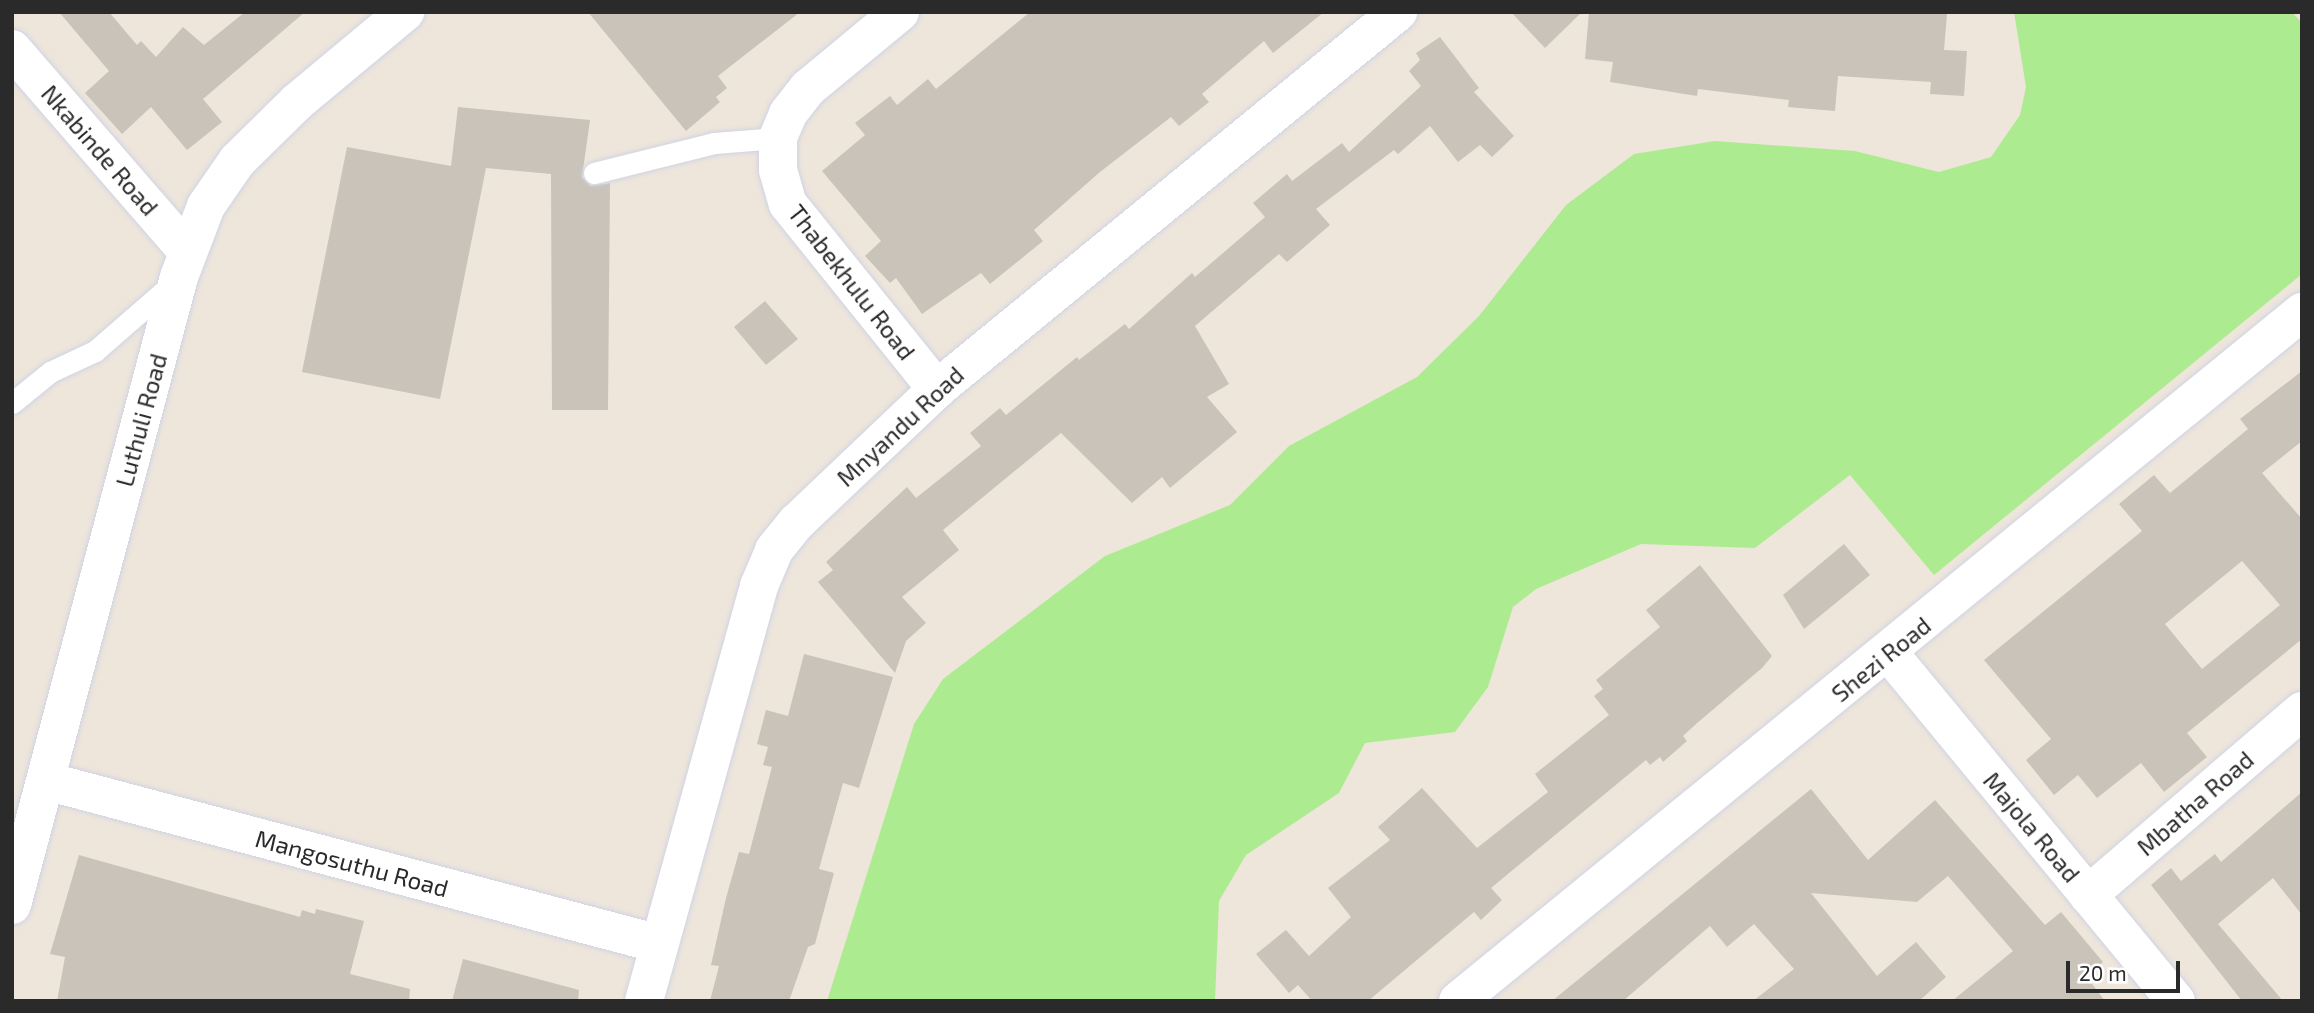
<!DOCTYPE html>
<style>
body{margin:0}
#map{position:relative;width:2314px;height:1013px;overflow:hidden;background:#eee6db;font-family:"Exo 2",sans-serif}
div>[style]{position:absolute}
.green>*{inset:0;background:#adeb91}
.building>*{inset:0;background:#c9c3ba}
.roads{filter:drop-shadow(0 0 2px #d0d3e5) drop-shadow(0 0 2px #d0d3e5)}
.service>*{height:21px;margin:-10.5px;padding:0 10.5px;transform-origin:10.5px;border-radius:10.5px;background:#fff}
.minor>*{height:38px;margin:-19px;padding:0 19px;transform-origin:19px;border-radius:19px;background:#fff}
span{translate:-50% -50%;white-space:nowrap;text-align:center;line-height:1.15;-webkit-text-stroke:7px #fff;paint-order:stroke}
.street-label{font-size:24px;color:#2a2a2a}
.frame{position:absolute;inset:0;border:14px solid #2a2a2a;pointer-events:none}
.scale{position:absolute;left:2066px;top:961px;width:114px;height:32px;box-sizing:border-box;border:4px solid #2a2a2a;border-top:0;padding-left:9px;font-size:21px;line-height:24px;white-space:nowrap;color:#2a2a2a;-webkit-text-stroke:5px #fff;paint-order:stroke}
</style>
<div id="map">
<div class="green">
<i style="clip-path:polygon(2014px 12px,2292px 12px,2302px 23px,2302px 274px,1934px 575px,1850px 475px,1755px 548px,1641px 544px,1536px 589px,1513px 607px,1488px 687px,1455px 732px,1365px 743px,1339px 793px,1246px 855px,1219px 901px,1215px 1001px,827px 1001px,914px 724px,943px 679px,1105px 556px,1230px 505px,1289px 446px,1417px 377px,1479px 316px,1566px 205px,1634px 154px,1715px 141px,1855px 151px,1939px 172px,1991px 157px,2020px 115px,2026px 87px)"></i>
</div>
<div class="building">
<i style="clip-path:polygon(59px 12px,109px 12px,137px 45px,141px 41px,156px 57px,183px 27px,204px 45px,245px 12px,305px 12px,203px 99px,222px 122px,187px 150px,151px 107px,122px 134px,85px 93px,109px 71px)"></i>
<i style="clip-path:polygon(588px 12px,800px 12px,718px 76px,727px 88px,716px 97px,720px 102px,686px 131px)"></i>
<i style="clip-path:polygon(1030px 12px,1324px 12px,1273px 53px,1264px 41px,1202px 94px,1209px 102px,1179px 126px,1171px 117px,1100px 172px,1034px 230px,1043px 241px,990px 284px,981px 273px,922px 314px,896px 278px,890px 283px,865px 256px,881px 241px,822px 171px,865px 135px,855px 123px,890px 96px,897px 105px,928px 79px,936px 89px)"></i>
<i style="clip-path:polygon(1511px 12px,1582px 12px,1545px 48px)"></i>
<i style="clip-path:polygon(1589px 12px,1947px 14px,1944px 50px,1967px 51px,1964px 96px,1930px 94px,1931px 82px,1838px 76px,1835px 111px,1788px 107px,1789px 100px,1698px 89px,1697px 96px,1610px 82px,1613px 62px,1585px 59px)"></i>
<i style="clip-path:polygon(1440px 37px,1479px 88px,1474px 92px,1514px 136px,1492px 157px,1480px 145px,1458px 162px,1430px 126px,1398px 154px,1394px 150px,1316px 209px,1330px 225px,1287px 262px,1279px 254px,1195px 326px,1229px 384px,1207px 397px,1237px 432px,1170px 488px,1162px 477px,1132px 503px,1061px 433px,943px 530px,959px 550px,902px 597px,926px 623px,906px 641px,895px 673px,818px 582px,833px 570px,826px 562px,907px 487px,916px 498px,981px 446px,970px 433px,1000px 408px,1006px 415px,1077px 357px,1079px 360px,1125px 324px,1129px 329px,1192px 273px,1195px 277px,1265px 217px,1253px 203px,1287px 174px,1292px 181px,1342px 143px,1349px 152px,1421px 86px,1409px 71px,1420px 60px,1416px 53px)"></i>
<i style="clip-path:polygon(458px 107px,590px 120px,582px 177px,591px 186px,610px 183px,608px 410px,552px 410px,551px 174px,486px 168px,440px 399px,302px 372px,347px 147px,451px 166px)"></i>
<i style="clip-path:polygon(765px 301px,798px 339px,766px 365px,734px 327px)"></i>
<i style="clip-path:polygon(evenodd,2302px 371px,2302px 441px,2262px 473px,2302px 519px,2302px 639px,2187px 733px,2207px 757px,2164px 792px,2141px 763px,2097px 798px,2078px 775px,2054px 795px,2026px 760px,2051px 739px,1984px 660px,2142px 531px,2119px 504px,2154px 475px,2170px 493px,2248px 429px,2240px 419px,2302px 371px,2242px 561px,2280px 605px,2202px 669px,2165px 624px,2242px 561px)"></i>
<i style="clip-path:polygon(1844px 544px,1870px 575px,1804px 629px,1783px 595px)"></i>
<i style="clip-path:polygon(1700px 565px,1772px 656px,1762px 668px,1696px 724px,1683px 736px,1687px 741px,1663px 762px,1660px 757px,1650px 765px,1646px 760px,1491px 888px,1502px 900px,1481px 920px,1474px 912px,1368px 1001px,1312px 1001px,1298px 985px,1289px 993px,1256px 954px,1286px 930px,1309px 956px,1351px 917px,1328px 888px,1390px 840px,1378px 827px,1422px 788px,1477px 848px,1548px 792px,1535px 774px,1609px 715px,1594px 696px,1603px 689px,1596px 680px,1660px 627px,1646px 610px)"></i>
<i style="clip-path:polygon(804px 654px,893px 677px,859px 788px,843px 783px,819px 869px,834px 873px,815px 944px,808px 947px,789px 1001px,710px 1001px,719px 966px,711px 965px,726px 898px,739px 852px,749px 854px,772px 767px,763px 765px,768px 747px,757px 744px,766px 710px,788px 716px)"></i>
<i style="clip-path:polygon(1811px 789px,1868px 860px,1935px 800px,2045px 925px,2061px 912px,2103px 962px,2086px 976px,2105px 1001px,1952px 1001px,2013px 951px,1948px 876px,1917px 902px,1811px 893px,1877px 976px,1916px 942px,1946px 977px,1919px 1001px,1753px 1001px,1794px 969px,1754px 924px,1727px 947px,1710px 926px,1623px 1001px,1552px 1001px)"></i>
<i style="clip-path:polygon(2302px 792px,2302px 915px,2273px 878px,2218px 924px,2283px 1001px,2242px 1001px,2151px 885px,2171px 868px,2181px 881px,2215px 854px,2221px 862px)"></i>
<i style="clip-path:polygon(79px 855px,300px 917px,302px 910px,315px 914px,316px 909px,364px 921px,350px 974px,410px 989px,409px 1001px,57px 1001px,65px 957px,50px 954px)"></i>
<i style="clip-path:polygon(463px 959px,579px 990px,578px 1001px,452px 1001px)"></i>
</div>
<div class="roads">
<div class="service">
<i style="left:594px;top:173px;width:124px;rotate:-14deg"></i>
<i style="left:714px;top:143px;width:64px;rotate:-4.5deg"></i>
<i style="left:12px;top:403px;width:49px;rotate:-39.2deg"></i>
<i style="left:50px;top:372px;width:50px;rotate:-25deg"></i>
<i style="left:95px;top:351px;width:103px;rotate:-41.1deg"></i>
</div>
<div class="minor">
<i style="left:900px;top:12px;width:119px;rotate:140.4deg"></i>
<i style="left:808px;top:88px;width:33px;rotate:128deg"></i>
<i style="left:788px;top:114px;width:26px;rotate:113deg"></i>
<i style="left:778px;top:138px;width:32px;rotate:90deg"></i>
<i style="left:778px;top:170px;width:35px;rotate:74deg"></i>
<i style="left:788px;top:204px;width:238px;rotate:51.2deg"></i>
<i style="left:12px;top:49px;width:267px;rotate:49.1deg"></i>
<i style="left:1889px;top:653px;width:451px;rotate:50.5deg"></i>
<i style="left:46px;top:781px;width:634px;rotate:14.89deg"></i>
<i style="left:2088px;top:895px;width:282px;rotate:-40.7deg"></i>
<i style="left:12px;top:905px;width:650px;rotate:-75.11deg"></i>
<i style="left:179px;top:277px;width:76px;rotate:-69.2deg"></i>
<i style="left:206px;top:206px;width:55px;rotate:-55.4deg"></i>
<i style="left:237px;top:161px;width:84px;rotate:-44.5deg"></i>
<i style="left:297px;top:102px;width:141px;rotate:-39.8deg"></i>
<i style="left:644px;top:1001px;width:431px;rotate:-74.5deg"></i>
<i style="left:759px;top:586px;width:39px;rotate:-67deg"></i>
<i style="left:774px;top:550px;width:36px;rotate:-51deg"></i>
<i style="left:797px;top:522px;width:193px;rotate:-43.5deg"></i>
<i style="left:937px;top:389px;width:596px;rotate:-39.28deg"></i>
<i style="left:1458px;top:1001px;width:1090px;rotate:-39.23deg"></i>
</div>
</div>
<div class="street-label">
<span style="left:100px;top:150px;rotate:49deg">Nkabinde Road</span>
<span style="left:852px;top:282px;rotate:52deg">Thabekhulu Road</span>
<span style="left:141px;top:420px;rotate:-75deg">Luthuli Road</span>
<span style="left:900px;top:426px;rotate:-43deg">Mnyandu Road</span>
<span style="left:1881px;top:659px;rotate:-39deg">Shezi Road</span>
<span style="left:2195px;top:803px;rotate:-41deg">Mbatha Road</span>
<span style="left:2032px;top:827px;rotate:50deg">Majola Road</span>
<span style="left:352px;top:863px;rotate:15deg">Mangosuthu Road</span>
</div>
<div class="frame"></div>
<div class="scale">20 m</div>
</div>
